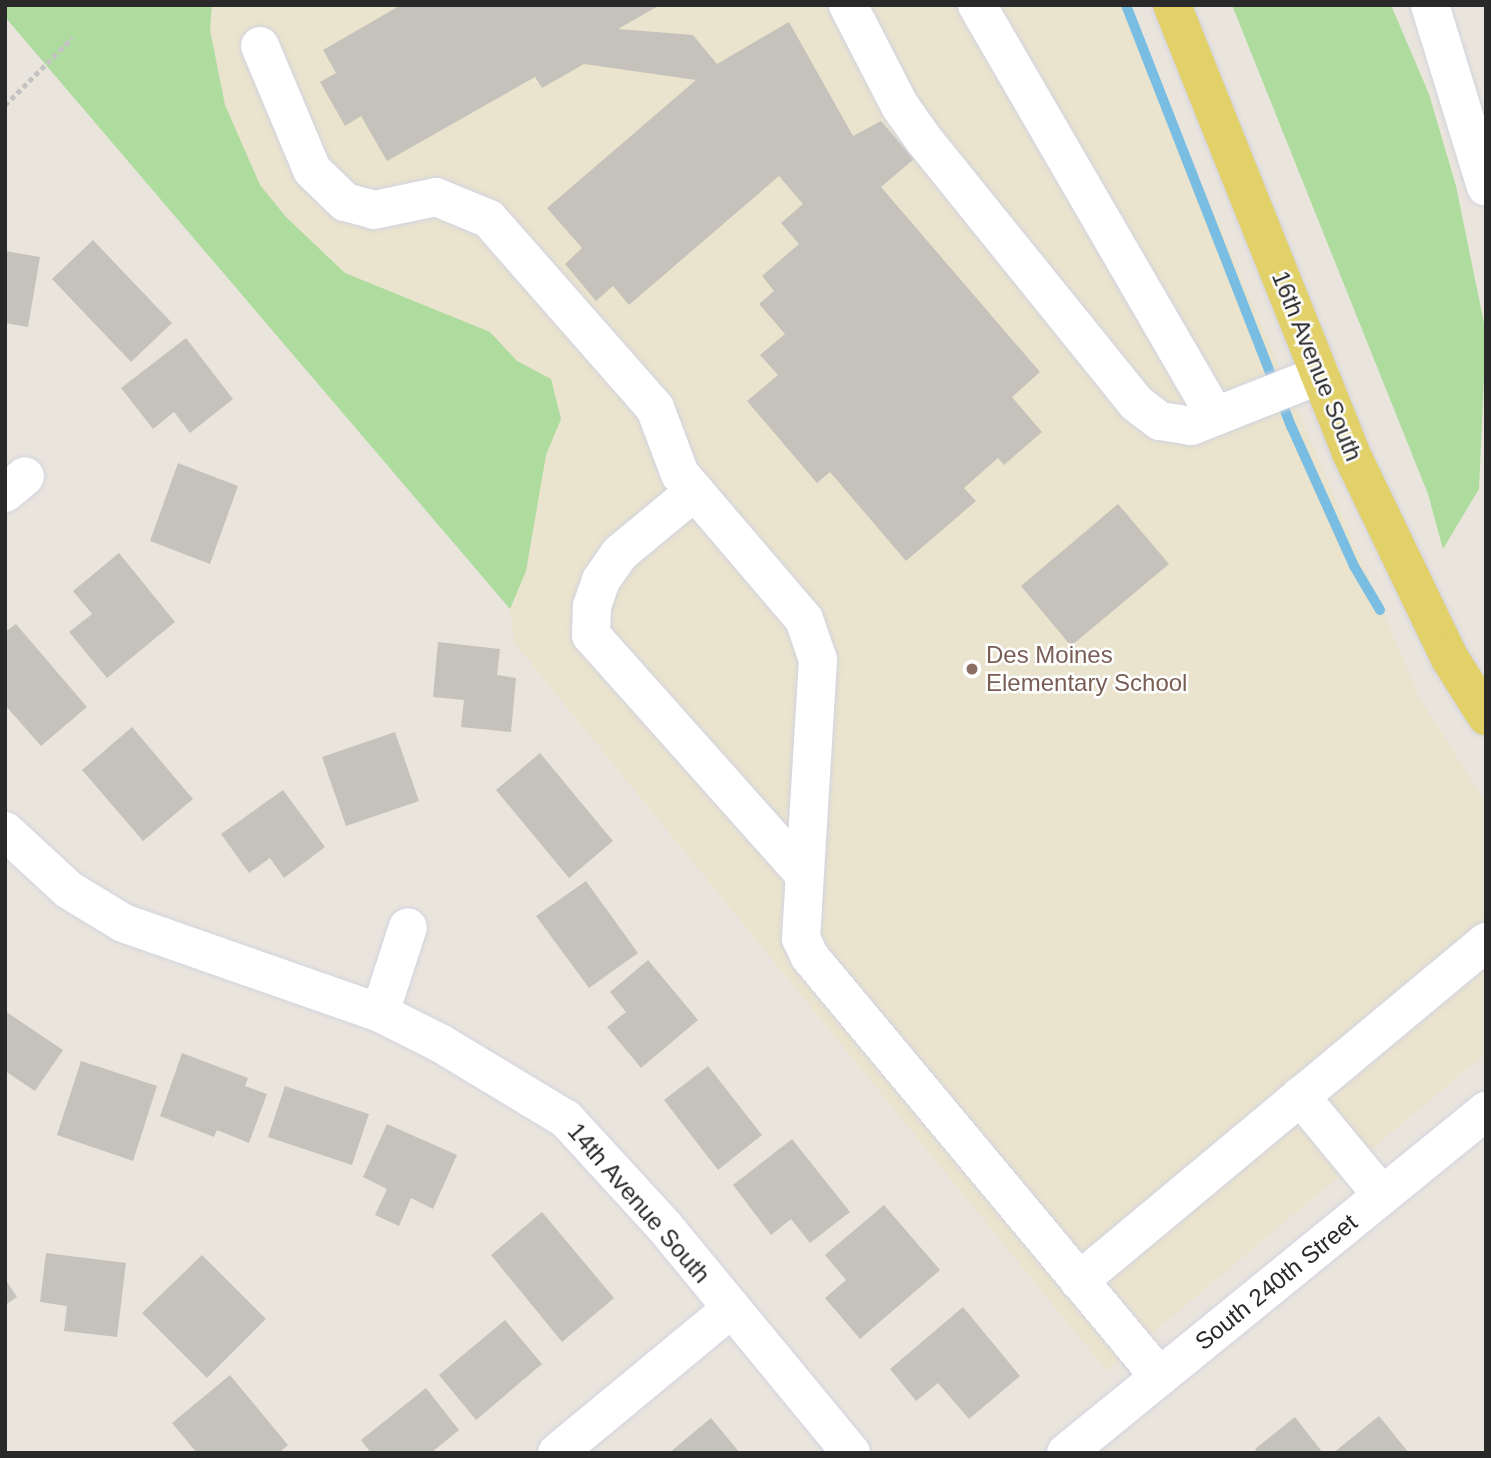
<!DOCTYPE html>
<style>
body{margin:0}
#map{position:relative;width:1491px;height:1458px;overflow:hidden;background:#eae5dc;font-family:Helvetica,sans-serif}
div>[style]{position:absolute}
.education>*{inset:0;background:#eae3cd}
.green>*{inset:0;background:#aedb9e}
.stream>*{height:10px;margin:-5px;padding:0 5px;transform-origin:5px;border-radius:5px;background:#79bde2}
.building>*{inset:0;background:#c5c2bc}
.path>*{height:4.5px;margin-top:-2.25px;transform-origin:0;background:repeating-linear-gradient(90deg,#c3c3c3 0 5px,transparent 0 8.5px)}
.roads{filter:drop-shadow(0 0 2px #d2d3e0) drop-shadow(0 0 2px #d2d3e0)}
.minor>*{height:38px;margin:-19px;padding:0 19px;transform-origin:19px;border-radius:19px;background:#fff}
.major>*{height:38px;margin:-19px;padding:0 19px;transform-origin:19px;border-radius:19px;background:#e2d069}
.dots>*{width:19px;height:19px;translate:-50% -50%;box-sizing:border-box;border:4px solid #fff;border-radius:50%}
span{translate:-50% -50%;white-space:nowrap;text-align:center;line-height:1.15;-webkit-text-stroke:5px #fff;paint-order:stroke}
.street-label{font-size:24px;color:#292929}
.education-label{font-size:24px;color:#785e54}
.left{translate:0 -50%;text-align:left}
.frame{position:absolute;inset:0;border:7px solid #292929;pointer-events:none}
</style>
<div id="map">
<div class="education">
<i style="clip-path:polygon(212px 5px,1126px 5px,1419px 697px,1486px 803px,1486px 1053px,1107px 1371px,514px 642px,510px 609px,526px 571px,546px 455px,561px 419px,551px 380px,517px 361px,490px 332px,345px 273px,286px 217px,260px 185px,225px 105px,210px 30px)"></i>
</div>
<div class="green">
<i style="clip-path:polygon(5px 5px,212px 5px,210px 30px,225px 105px,260px 185px,286px 217px,345px 273px,490px 332px,517px 361px,551px 379px,561px 419px,546px 455px,526px 571px,510px 609px,5px 17px)"></i>
<i style="clip-path:polygon(1232px 5px,1391px 5px,1429px 94px,1456px 186px,1486px 333px,1479px 489px,1443px 549px,1428px 494px)"></i>
</div>
<div class="stream">
<i style="left:1126px;top:5px;width:454px;rotate:68.6deg"></i>
<i style="left:1292px;top:428px;width:151px;rotate:65.8deg"></i>
<i style="left:1354px;top:566px;width:51px;rotate:59.4deg"></i>
</div>
<div class="building">
<i style="clip-path:polygon(401px 5px,660px 5px,618px 29px,693px 35px,717px 64px,789px 22px,853px 136px,881px 121px,914px 159px,881px 187px,1040px 372px,1012px 397px,1042px 432px,1004px 465px,998px 458px,964px 488px,976px 501px,906px 561px,830px 472px,817px 483px,747px 401px,778px 375px,760px 355px,785px 334px,759px 304px,774px 291px,762px 276px,799px 244px,781px 223px,803px 204px,779px 176px,629px 305px,613px 286px,596px 301px,565px 264px,582px 248px,547px 208px,696px 80px,584px 64px,542px 88px,535px 77px,387px 161px,361px 116px,345px 126px,320px 82px,336px 73px,323px 50px)"></i>
<i style="clip-path:polygon(93px 240px,172px 323px,131px 362px,52px 279px)"></i>
<i style="clip-path:polygon(5px 251px,40px 257px,28px 327px,5px 323px)"></i>
<i style="clip-path:polygon(186px 338px,233px 399px,190px 433px,174px 412px,153px 429px,121px 388px)"></i>
<i style="clip-path:polygon(178px 463px,238px 486px,210px 564px,150px 541px)"></i>
<i style="clip-path:polygon(1118px 504px,1169px 564px,1071px 646px,1021px 586px)"></i>
<i style="clip-path:polygon(119px 553px,175px 622px,107px 678px,69px 632px,92px 614px,73px 591px)"></i>
<i style="clip-path:polygon(16px 624px,87px 707px,41px 746px,5px 705px,5px 632px)"></i>
<i style="clip-path:polygon(438px 642px,500px 649px,497px 675px,516px 678px,511px 732px,461px 727px,464px 700px,433px 697px)"></i>
<i style="clip-path:polygon(132px 727px,193px 799px,143px 841px,82px 770px)"></i>
<i style="clip-path:polygon(395px 732px,419px 801px,346px 826px,322px 757px)"></i>
<i style="clip-path:polygon(540px 753px,613px 841px,569px 878px,496px 790px)"></i>
<i style="clip-path:polygon(283px 790px,325px 847px,284px 878px,270px 858px,249px 873px,221px 834px)"></i>
<i style="clip-path:polygon(586px 881px,638px 953px,589px 988px,536px 916px)"></i>
<i style="clip-path:polygon(648px 960px,698px 1020px,641px 1068px,607px 1027px,626px 1012px,610px 992px)"></i>
<i style="clip-path:polygon(5px 1011px,63px 1050px,35px 1091px,5px 1071px)"></i>
<i style="clip-path:polygon(182px 1053px,248px 1078px,245px 1086px,267px 1094px,249px 1143px,217px 1130px,214px 1137px,160px 1116px)"></i>
<i style="clip-path:polygon(81px 1061px,157px 1086px,133px 1161px,57px 1135px)"></i>
<i style="clip-path:polygon(708px 1066px,762px 1135px,718px 1170px,664px 1100px)"></i>
<i style="clip-path:polygon(285px 1086px,369px 1114px,352px 1165px,268px 1137px)"></i>
<i style="clip-path:polygon(387px 1124px,457px 1155px,433px 1209px,411px 1198px,399px 1226px,375px 1215px,387px 1189px,363px 1177px)"></i>
<i style="clip-path:polygon(792px 1139px,850px 1212px,810px 1243px,791px 1219px,771px 1235px,733px 1185px)"></i>
<i style="clip-path:polygon(884px 1205px,940px 1270px,860px 1339px,825px 1298px,846px 1280px,825px 1255px)"></i>
<i style="clip-path:polygon(542px 1212px,614px 1298px,562px 1342px,491px 1255px)"></i>
<i style="clip-path:polygon(46px 1253px,126px 1263px,117px 1337px,64px 1331px,67px 1306px,40px 1302px)"></i>
<i style="clip-path:polygon(202px 1255px,266px 1319px,207px 1378px,142px 1313px)"></i>
<i style="clip-path:polygon(5px 1279px,17px 1297px,5px 1305px)"></i>
<i style="clip-path:polygon(963px 1307px,1020px 1376px,969px 1419px,938px 1383px,916px 1401px,890px 1369px)"></i>
<i style="clip-path:polygon(505px 1320px,542px 1364px,476px 1420px,439px 1375px)"></i>
<i style="clip-path:polygon(230px 1375px,288px 1445px,279px 1453px,197px 1453px,172px 1423px)"></i>
<i style="clip-path:polygon(426px 1388px,459px 1430px,431px 1453px,371px 1453px,361px 1440px)"></i>
<i style="clip-path:polygon(1379px 1416px,1409px 1453px,1333px 1453px)"></i>
<i style="clip-path:polygon(1295px 1417px,1323px 1453px,1259px 1453px,1255px 1449px)"></i>
<i style="clip-path:polygon(711px 1418px,740px 1453px,669px 1453px)"></i>
</div>
<div class="path">
<i style="left:5px;top:105px;width:95px;rotate:-45deg"></i>
</div>
<div class="roads">
<div class="minor">
<i style="left:848px;top:5px;width:114px;rotate:62.8deg"></i>
<i style="left:900px;top:106px;width:42px;rotate:54.8deg"></i>
<i style="left:924px;top:140px;width:338px;rotate:51.1deg"></i>
<i style="left:1136px;top:403px;width:30px;rotate:37deg"></i>
<i style="left:1160px;top:421px;width:31px;rotate:9deg"></i>
<i style="left:1191px;top:426px;width:139px;rotate:-21.6deg"></i>
<i style="left:977px;top:5px;width:475px;rotate:59.9deg"></i>
<i style="left:1430px;top:5px;width:190px;rotate:72.9deg"></i>
<i style="left:260px;top:46px;width:134px;rotate:67.2deg"></i>
<i style="left:312px;top:170px;width:46px;rotate:44.1deg"></i>
<i style="left:345px;top:202px;width:30px;rotate:15deg"></i>
<i style="left:374px;top:210px;width:63px;rotate:-11.8deg"></i>
<i style="left:436px;top:197px;width:57px;rotate:22.5deg"></i>
<i style="left:489px;top:219px;width:252px;rotate:48.7deg"></i>
<i style="left:655px;top:408px;width:71px;rotate:69.3deg"></i>
<i style="left:680px;top:474px;width:191px;rotate:49.5deg"></i>
<i style="left:804px;top:619px;width:43px;rotate:71.1deg"></i>
<i style="left:818px;top:660px;width:279px;rotate:93.5deg"></i>
<i style="left:801px;top:938px;width:21px;rotate:65deg"></i>
<i style="left:810px;top:957px;width:545px;rotate:50.21deg"></i>
<i style="left:695px;top:491px;width:97px;rotate:140.4deg"></i>
<i style="left:620px;top:553px;width:33px;rotate:125deg"></i>
<i style="left:601px;top:580px;width:28px;rotate:109deg"></i>
<i style="left:592px;top:606px;width:29px;rotate:92deg"></i>
<i style="left:591px;top:635px;width:317px;rotate:48.3deg"></i>
<i style="left:5px;top:493px;width:26px;rotate:-40deg"></i>
<i style="left:5px;top:831px;width:87px;rotate:42.7deg"></i>
<i style="left:69px;top:890px;width:63px;rotate:31.4deg"></i>
<i style="left:123px;top:923px;width:272px;rotate:19.3deg"></i>
<i style="left:380px;top:1013px;width:67px;rotate:26.6deg"></i>
<i style="left:440px;top:1043px;width:147px;rotate:31.1deg"></i>
<i style="left:566px;top:1119px;width:145px;rotate:47.5deg"></i>
<i style="left:664px;top:1226px;width:294px;rotate:50.5deg"></i>
<i style="left:380px;top:1013px;width:90px;rotate:-72deg"></i>
<i style="left:1300px;top:1096px;width:129px;rotate:50.4deg"></i>
<i style="left:1079px;top:1281px;width:530px;rotate:-39.79deg"></i>
<i style="left:557px;top:1453px;width:226px;rotate:-39.6deg"></i>
<i style="left:1066px;top:1453px;width:542px;rotate:-39.16deg"></i>
</div>
<div class="major">
<i style="left:1172px;top:5px;width:480px;rotate:68.2deg"></i>
<i style="left:1350px;top:451px;width:229px;rotate:64.3deg"></i>
<i style="left:1449px;top:657px;width:70px;rotate:57.9deg"></i>
</div>
</div>
<div class="dots">
<i style="left:972px;top:669px;background:#8d6e63"></i>
</div>
<div class="street-label">
<span style="left:1317px;top:366px;rotate:68deg">16th Avenue South</span>
<span style="left:639px;top:1203px;rotate:49deg">14th Avenue South</span>
<span style="left:1276px;top:1282px;rotate:-39deg">South 240th Street</span>
</div>
<div class="education-label">
<span class="left" style="left:986px;top:669px">Des Moines<br>Elementary School</span>
</div>
<div class="frame"></div>
</div>
